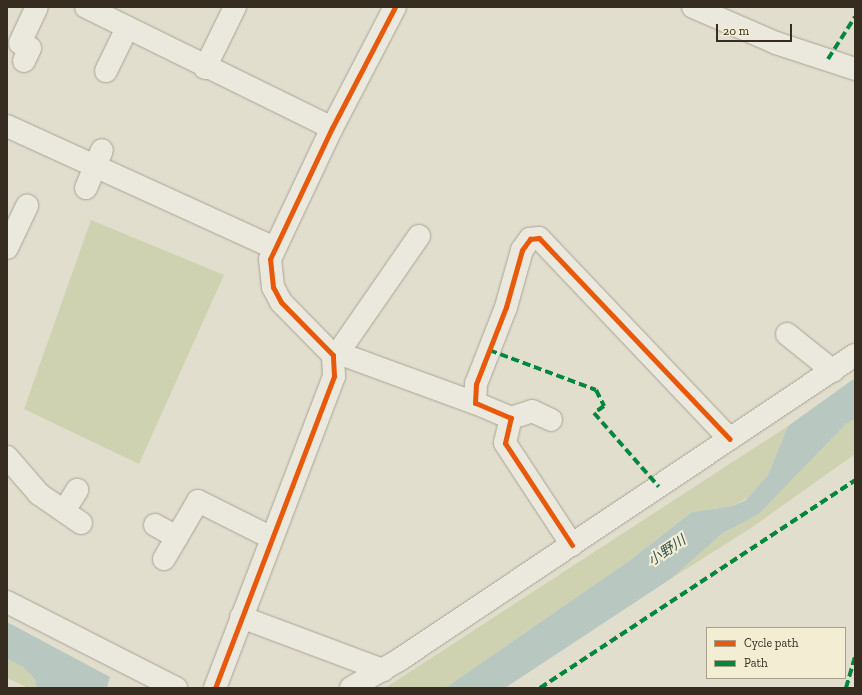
<!DOCTYPE html>
<meta charset="utf-8">
<style>
body{margin:0}
#map{position:relative;width:862px;height:695px;overflow:hidden;background:#e2decd;font-family:"Zilla Slab","Noto Sans JP",serif}
div>[style]{position:absolute}
.green>*{inset:0;background:#ced2b0}
.water>*{inset:0;background:#b8c8c0}
.roads{filter:drop-shadow(0 0 1px #a8a396) drop-shadow(0 0 1px #a8a396)}
.minor>*{height:22px;margin:-11px;padding:0 11px;transform-origin:11px;border-radius:11px;background:#ebe9de}
.quiet>*{height:4px;margin-top:-2px;transform-origin:0;background:repeating-linear-gradient(90deg,#00873e 0 8px,transparent 0 12px)}
.cycleway>*{height:5px;margin:-2.5px;padding:0 2.5px;transform-origin:2.5px;border-radius:2.5px;background:#e8590c}
span{translate:-50% -50%;white-space:nowrap;text-align:center;line-height:1.15;-webkit-text-stroke:4px #f3edd3;paint-order:stroke}
.water-label{font-size:14px;color:#2f5354;font-style:italic}
.frame{position:absolute;inset:0;border:8px solid #362c1f;pointer-events:none}
.legend{position:absolute;left:706px;top:627px;width:140px;height:52px;box-sizing:border-box;background:#f3edd3;border:1px solid #a7a08b;margin:0;padding:5px 7px;list-style:none;font-size:12px;color:#362c1f}
.legend li{display:flex;align-items:center;gap:8px;height:20px}
.legend b{width:20px;border:1px solid #a7a08b}
.scale{position:absolute;left:716px;top:24px;width:76px;height:18px;box-sizing:border-box;border:2px solid #362c1f;border-top:0;padding-left:5px;font-size:12px;line-height:14px;white-space:nowrap;color:#362c1f;-webkit-text-stroke:3px #f3edd3;paint-order:stroke}
</style>
<div id="map">
<div class="green">
<i style="clip-path:polygon(91px 220px,224px 275px,139px 464px,24px 409px)"></i>
<i style="clip-path:polygon(855px 419px,855px 454px,751px 528px,672px 578px,723px 533px,759px 514px,846px 424px)"></i>
<i style="clip-path:polygon(788px 426px,768px 475px,749px 497px,733px 506px,692px 512px,629px 561px,445px 688px,385px 688px)"></i>
<i style="clip-path:polygon(7px 659px,23px 667px,34px 678px,37px 688px,28px 688px,7px 678px)"></i>
</div>
<div class="water">
<i style="clip-path:polygon(855px 378px,855px 419px,846px 424px,759px 514px,723px 533px,672px 578px,505px 688px,445px 688px,629px 561px,692px 512px,733px 506px,746px 500px,768px 475px,788px 426px)"></i>
<i style="clip-path:polygon(7px 622px,110px 677px,107px 688px,37px 688px,34px 678px,23px 667px,7px 659px)"></i>
</div>
<div class="roads">
<div class="minor">
<i style="left:86px;top:7px;width:274px;rotate:26.2deg"></i>
<i style="left:693px;top:7px;width:90px;rotate:23.4deg"></i>
<i style="left:776px;top:43px;width:83px;rotate:18.2deg"></i>
<i style="left:24px;top:61px;width:14px;rotate:-65deg"></i>
<i style="left:30px;top:48px;width:11px;rotate:-153deg"></i>
<i style="left:20px;top:43px;width:40px;rotate:-65deg"></i>
<i style="left:205px;top:68px;width:68px;rotate:-63.8deg"></i>
<i style="left:106px;top:71px;width:48px;rotate:-64deg"></i>
<i style="left:7px;top:126px;width:294px;rotate:24.5deg"></i>
<i style="left:86px;top:188px;width:41px;rotate:-67.2deg"></i>
<i style="left:419px;top:236px;width:142px;rotate:124.7deg"></i>
<i style="left:338px;top:353px;width:146px;rotate:20.1deg"></i>
<i style="left:7px;top:248px;width:47px;rotate:-64.5deg"></i>
<i style="left:787px;top:334px;width:59px;rotate:38.8deg"></i>
<i style="left:511px;top:418px;width:22px;rotate:-18deg"></i>
<i style="left:532px;top:411px;width:21px;rotate:25deg"></i>
<i style="left:7px;top:457px;width:49px;rotate:49.1deg"></i>
<i style="left:39px;top:494px;width:51px;rotate:34.6deg"></i>
<i style="left:64px;top:511px;width:25px;rotate:-58deg"></i>
<i style="left:155px;top:525px;width:25px;rotate:29deg"></i>
<i style="left:572px;top:545px;width:122px;rotate:-123.3deg"></i>
<i style="left:505px;top:443px;width:26px;rotate:-77deg"></i>
<i style="left:511px;top:418px;width:39px;rotate:-157deg"></i>
<i style="left:475px;top:403px;width:19px;rotate:-87deg"></i>
<i style="left:476px;top:384px;width:83px;rotate:-68.7deg"></i>
<i style="left:506px;top:307px;width:59px;rotate:-74.3deg"></i>
<i style="left:522px;top:250px;width:14px;rotate:-54deg"></i>
<i style="left:530px;top:239px;width:9px;rotate:-6deg"></i>
<i style="left:539px;top:238px;width:277px;rotate:46.5deg"></i>
<i style="left:164px;top:559px;width:67px;rotate:-59.6deg"></i>
<i style="left:198px;top:501px;width:80px;rotate:26.6deg"></i>
<i style="left:7px;top:602px;width:190px;rotate:27deg"></i>
<i style="left:241px;top:617px;width:152px;rotate:20.5deg"></i>
<i style="left:215px;top:688px;width:334px;rotate:-69.1deg"></i>
<i style="left:334px;top:376px;width:21px;rotate:-93deg"></i>
<i style="left:333px;top:355px;width:74px;rotate:-134.5deg"></i>
<i style="left:281px;top:302px;width:17px;rotate:-118deg"></i>
<i style="left:273px;top:287px;width:28px;rotate:-96deg"></i>
<i style="left:270px;top:259px;width:145px;rotate:-64.7deg"></i>
<i style="left:332px;top:128px;width:136px;rotate:-62.5deg"></i>
<i style="left:351px;top:688px;width:56px;rotate:-30.3deg"></i>
<i style="left:399px;top:660px;width:549px;rotate:-33.78deg"></i>
</div>
</div>
<div class="quiet">
<i style="left:828px;top:59px;width:50px;rotate:-57.3deg"></i>
<i style="left:489px;top:350px;width:114px;rotate:20.5deg"></i>
<i style="left:596px;top:390px;width:18px;rotate:63deg"></i>
<i style="left:604px;top:406px;width:12px;rotate:145deg"></i>
<i style="left:594px;top:413px;width:98px;rotate:48.7deg"></i>
<i style="left:540px;top:688px;width:377px;rotate:-33.4deg"></i>
<i style="left:846px;top:688px;width:33px;rotate:-74deg"></i>
</div>
<div class="cycleway">
<i style="left:572px;top:545px;width:122px;rotate:-123.3deg"></i>
<i style="left:505px;top:443px;width:26px;rotate:-77deg"></i>
<i style="left:511px;top:418px;width:39px;rotate:-157deg"></i>
<i style="left:475px;top:403px;width:19px;rotate:-87deg"></i>
<i style="left:476px;top:384px;width:83px;rotate:-68.7deg"></i>
<i style="left:506px;top:307px;width:59px;rotate:-74.3deg"></i>
<i style="left:522px;top:250px;width:14px;rotate:-54deg"></i>
<i style="left:530px;top:239px;width:9px;rotate:-6deg"></i>
<i style="left:539px;top:238px;width:277px;rotate:46.5deg"></i>
<i style="left:215px;top:688px;width:334px;rotate:-69.1deg"></i>
<i style="left:334px;top:376px;width:21px;rotate:-93deg"></i>
<i style="left:333px;top:355px;width:74px;rotate:-134.5deg"></i>
<i style="left:281px;top:302px;width:17px;rotate:-118deg"></i>
<i style="left:273px;top:287px;width:28px;rotate:-96deg"></i>
<i style="left:270px;top:259px;width:145px;rotate:-64.7deg"></i>
<i style="left:332px;top:128px;width:136px;rotate:-62.5deg"></i>
</div>
<div class="water-label">
<span style="left:667px;top:551px;rotate:-34deg">小野川</span>
</div>
<div class="frame"></div>
<ul class="legend">
<li><b style="height:5px;background:#e8590c"></b>Cycle path</li>
<li><b style="height:5px;background:#00873e"></b>Path</li>
</ul>
<div class="scale">20 m</div>
</div>
